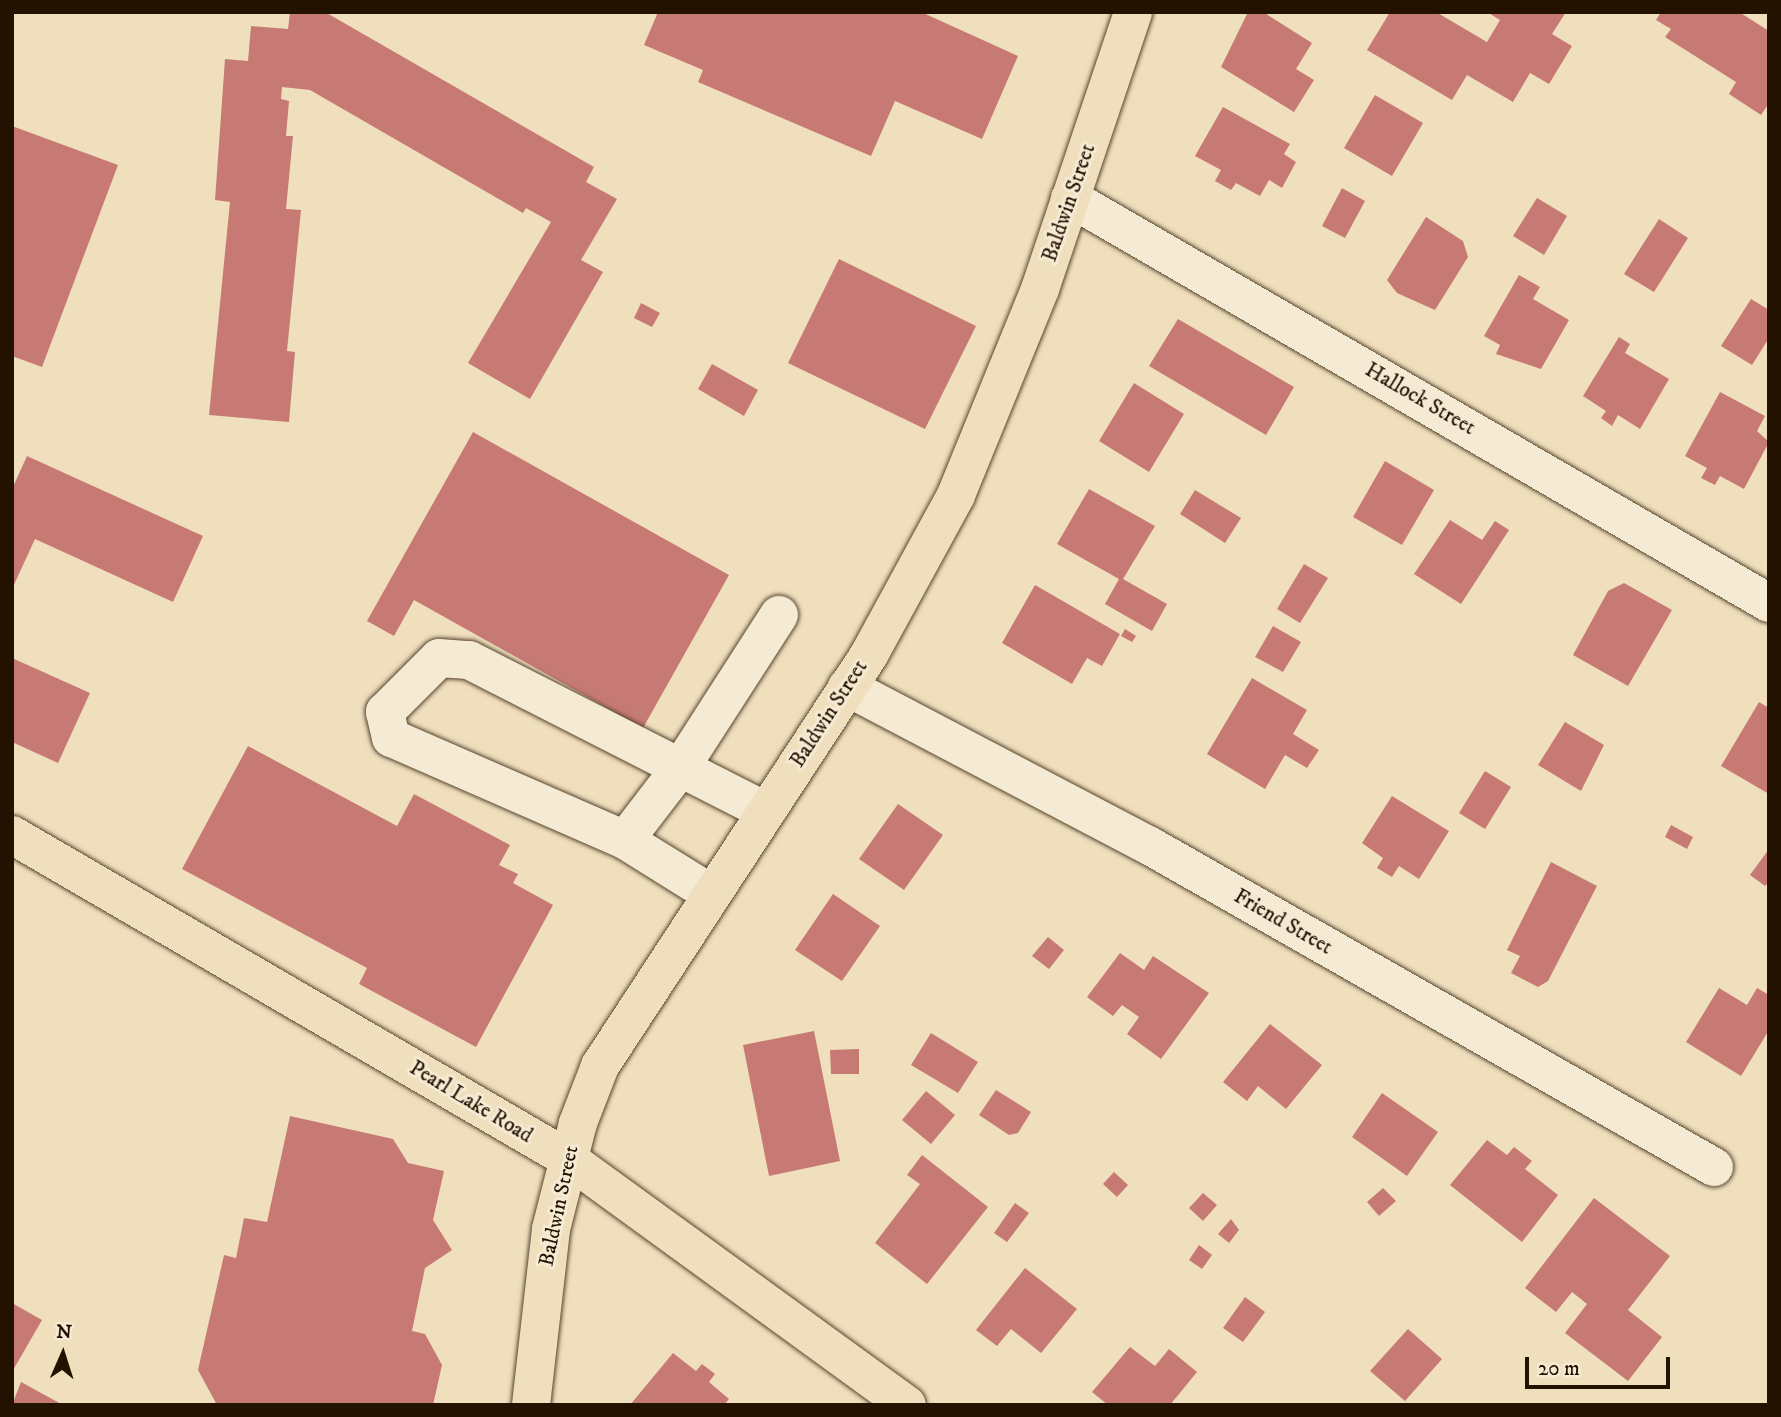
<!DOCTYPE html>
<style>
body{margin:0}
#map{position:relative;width:1781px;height:1417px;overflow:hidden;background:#f0dfbc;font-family:"IM FELL DW Pica",serif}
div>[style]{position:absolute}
.building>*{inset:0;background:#c77a74}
.roads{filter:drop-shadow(0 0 2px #574530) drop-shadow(0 0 2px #574530)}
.minor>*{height:38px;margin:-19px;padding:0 19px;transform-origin:19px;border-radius:19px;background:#f5ead3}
.major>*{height:38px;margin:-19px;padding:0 19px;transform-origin:19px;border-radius:19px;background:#f0dfbc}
span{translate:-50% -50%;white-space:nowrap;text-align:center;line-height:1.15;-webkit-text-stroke:6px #f5ead3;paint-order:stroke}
.street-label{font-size:21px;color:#241201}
.frame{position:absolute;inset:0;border:14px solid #241201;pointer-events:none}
.north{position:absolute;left:28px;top:1319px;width:70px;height:70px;-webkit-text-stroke:5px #f5ead3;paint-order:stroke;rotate:3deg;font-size:19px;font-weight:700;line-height:28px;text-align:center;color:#241201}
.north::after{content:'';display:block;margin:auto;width:24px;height:32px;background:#241201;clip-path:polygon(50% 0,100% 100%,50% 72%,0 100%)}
.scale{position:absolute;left:1525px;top:1357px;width:145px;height:32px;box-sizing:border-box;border:4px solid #241201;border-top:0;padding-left:9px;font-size:21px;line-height:24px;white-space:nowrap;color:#241201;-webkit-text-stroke:5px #f5ead3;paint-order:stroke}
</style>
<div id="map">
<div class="building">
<i style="clip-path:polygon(290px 12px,325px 12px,594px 167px,586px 182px,617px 199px,581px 260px,603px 272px,530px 399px,468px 363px,551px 222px,526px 208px,523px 213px,310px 90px,282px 87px,281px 99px,289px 101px,286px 136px,293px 136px,286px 209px,301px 210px,287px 351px,295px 352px,289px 422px,209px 415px,230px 202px,215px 200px,225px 59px,248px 61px,251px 26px,288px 29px)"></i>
<i style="clip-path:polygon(658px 12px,921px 12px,1018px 56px,982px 139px,895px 101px,871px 156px,698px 82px,703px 70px,644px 45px)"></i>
<i style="clip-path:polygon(1248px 12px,1263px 12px,1312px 43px,1296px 69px,1314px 80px,1294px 112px,1221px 67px)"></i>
<i style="clip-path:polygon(1390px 12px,1436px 12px,1487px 42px,1500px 20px,1487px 12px,1566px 12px,1552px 34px,1572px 46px,1549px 84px,1530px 73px,1513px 102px,1467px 75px,1452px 100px,1367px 50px)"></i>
<i style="clip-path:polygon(1661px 12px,1739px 12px,1769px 31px,1769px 103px,1761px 115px,1729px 94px,1736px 82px,1665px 37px,1671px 29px,1656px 20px)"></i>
<i style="clip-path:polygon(1375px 95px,1423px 123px,1392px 176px,1344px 148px)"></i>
<i style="clip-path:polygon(1223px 107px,1290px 144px,1284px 154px,1296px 162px,1282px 188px,1269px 180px,1260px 196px,1236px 183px,1231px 190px,1215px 181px,1221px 170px,1195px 156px)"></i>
<i style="clip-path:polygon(12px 126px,118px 165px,42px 367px,12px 356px)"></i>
<i style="clip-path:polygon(1342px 188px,1365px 201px,1345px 238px,1322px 226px)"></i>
<i style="clip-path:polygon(1537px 198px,1567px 216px,1544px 255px,1513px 236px)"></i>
<i style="clip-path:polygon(1426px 217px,1463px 241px,1468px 257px,1435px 310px,1397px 293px,1387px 280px)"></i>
<i style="clip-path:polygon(1659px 219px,1688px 238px,1654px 292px,1624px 274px)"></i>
<i style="clip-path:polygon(839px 259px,976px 326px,925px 429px,788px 363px)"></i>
<i style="clip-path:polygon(1519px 275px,1540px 287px,1533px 299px,1569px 320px,1541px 369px,1496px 354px,1500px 345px,1484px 336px)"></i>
<i style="clip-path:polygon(1751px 299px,1769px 310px,1769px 338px,1752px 365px,1721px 346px)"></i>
<i style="clip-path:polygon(641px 303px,660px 313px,652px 327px,634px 318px)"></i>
<i style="clip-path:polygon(1178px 319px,1294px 387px,1266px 435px,1149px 366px)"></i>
<i style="clip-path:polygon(1619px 337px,1630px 344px,1625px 353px,1669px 379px,1640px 429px,1618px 415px,1612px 426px,1601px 418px,1606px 411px,1583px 396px)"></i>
<i style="clip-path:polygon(712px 364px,758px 390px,744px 416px,698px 389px)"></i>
<i style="clip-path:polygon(1134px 383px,1184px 414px,1149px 472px,1099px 441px)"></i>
<i style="clip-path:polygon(1720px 392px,1765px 416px,1757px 431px,1769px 442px,1744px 489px,1720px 476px,1715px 485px,1701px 478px,1707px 468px,1685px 456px)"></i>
<i style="clip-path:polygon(473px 432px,729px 575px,643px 728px,414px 600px,394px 636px,367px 621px)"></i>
<i style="clip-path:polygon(27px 456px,203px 536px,173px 602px,35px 539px,12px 589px,12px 489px)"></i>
<i style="clip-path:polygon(1385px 461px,1434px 490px,1402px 545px,1353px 517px)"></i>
<i style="clip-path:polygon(1089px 489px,1155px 526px,1123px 579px,1167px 604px,1152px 631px,1105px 604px,1119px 579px,1057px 544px)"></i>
<i style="clip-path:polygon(1195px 490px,1241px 518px,1225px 543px,1180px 514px)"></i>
<i style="clip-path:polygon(1450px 520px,1482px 540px,1495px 521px,1509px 530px,1461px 604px,1414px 574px)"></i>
<i style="clip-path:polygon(1304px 564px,1328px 578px,1300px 623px,1277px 609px)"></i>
<i style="clip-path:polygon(1624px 583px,1672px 610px,1628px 686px,1573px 655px,1608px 591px)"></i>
<i style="clip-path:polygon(1035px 585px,1120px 634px,1102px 666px,1087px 658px,1072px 684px,1002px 643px)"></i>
<i style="clip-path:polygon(1273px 626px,1301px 642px,1283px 672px,1255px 657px)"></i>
<i style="clip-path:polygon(1125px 629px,1136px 636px,1132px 642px,1121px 636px)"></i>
<i style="clip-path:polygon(12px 658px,90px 693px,58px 763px,12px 742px)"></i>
<i style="clip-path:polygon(1252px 678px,1307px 710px,1293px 734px,1319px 750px,1307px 768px,1285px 755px,1265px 789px,1207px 754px)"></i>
<i style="clip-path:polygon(1759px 702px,1769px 708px,1769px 794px,1721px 766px)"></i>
<i style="clip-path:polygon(1565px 722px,1604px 745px,1581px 791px,1538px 765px)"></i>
<i style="clip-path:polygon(248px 746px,397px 826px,414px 794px,510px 845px,499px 865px,518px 874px,513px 883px,553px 905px,476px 1047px,359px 984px,367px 968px,182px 869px)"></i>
<i style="clip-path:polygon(1485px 771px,1511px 787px,1485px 829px,1459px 813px)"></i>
<i style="clip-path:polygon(1392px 796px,1449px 831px,1419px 879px,1399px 866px,1392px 877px,1377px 868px,1383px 858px,1362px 843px)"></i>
<i style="clip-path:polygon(898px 804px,943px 835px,904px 890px,859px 859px)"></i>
<i style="clip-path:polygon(1671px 825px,1693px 837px,1687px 849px,1665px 837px)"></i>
<i style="clip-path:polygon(1769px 849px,1769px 882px,1765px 886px,1750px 875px)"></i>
<i style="clip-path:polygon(1551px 862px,1597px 886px,1548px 981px,1538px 987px,1511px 973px,1520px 956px,1507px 950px)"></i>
<i style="clip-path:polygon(833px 894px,880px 926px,842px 981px,795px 950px)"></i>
<i style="clip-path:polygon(1048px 937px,1064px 950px,1049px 969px,1032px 956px)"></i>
<i style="clip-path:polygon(1120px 953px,1144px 970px,1153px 956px,1209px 993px,1161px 1059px,1127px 1034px,1139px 1017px,1122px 1005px,1113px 1016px,1087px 997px)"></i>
<i style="clip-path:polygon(1719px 988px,1747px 1005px,1757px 988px,1769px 995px,1769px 1030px,1741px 1076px,1686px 1042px)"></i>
<i style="clip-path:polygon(1270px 1024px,1322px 1065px,1286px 1109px,1258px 1086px,1247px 1101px,1223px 1082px)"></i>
<i style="clip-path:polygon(814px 1031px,840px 1161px,769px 1176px,743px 1045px)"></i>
<i style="clip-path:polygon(931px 1033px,978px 1062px,958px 1093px,911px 1065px)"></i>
<i style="clip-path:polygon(859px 1049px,859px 1074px,831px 1074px,830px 1050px)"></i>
<i style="clip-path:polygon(996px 1090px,1031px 1112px,1018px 1133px,1009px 1135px,979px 1115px)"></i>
<i style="clip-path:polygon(926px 1091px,955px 1115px,931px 1144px,902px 1120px)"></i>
<i style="clip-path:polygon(1382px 1093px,1438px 1132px,1407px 1176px,1352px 1137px)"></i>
<i style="clip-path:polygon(290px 1116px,393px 1139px,408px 1163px,444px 1171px,433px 1220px,452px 1250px,425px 1268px,412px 1331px,425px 1334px,442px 1365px,433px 1405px,217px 1405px,198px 1370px,224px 1255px,236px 1258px,244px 1218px,267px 1222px)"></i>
<i style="clip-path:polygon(1487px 1140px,1507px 1155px,1514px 1147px,1532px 1161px,1525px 1169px,1558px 1195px,1522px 1242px,1450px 1185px)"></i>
<i style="clip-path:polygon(922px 1155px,988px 1207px,927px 1284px,875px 1243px,920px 1184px,907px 1175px)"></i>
<i style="clip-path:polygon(1114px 1172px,1128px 1185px,1117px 1197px,1103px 1184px)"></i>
<i style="clip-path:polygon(1383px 1188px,1396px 1201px,1379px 1216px,1367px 1202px)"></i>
<i style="clip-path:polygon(1203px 1193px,1217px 1205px,1203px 1221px,1189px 1208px)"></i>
<i style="clip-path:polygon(1594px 1198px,1670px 1256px,1628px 1310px,1662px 1337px,1628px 1381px,1565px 1333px,1587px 1304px,1572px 1292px,1556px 1312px,1525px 1288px)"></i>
<i style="clip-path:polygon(1015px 1203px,1029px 1213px,1007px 1242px,994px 1233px)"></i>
<i style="clip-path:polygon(1231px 1219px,1239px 1230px,1229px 1243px,1218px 1234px)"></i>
<i style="clip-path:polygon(1199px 1245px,1212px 1255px,1202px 1269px,1189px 1260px)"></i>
<i style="clip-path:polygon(1025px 1268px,1077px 1309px,1041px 1353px,1011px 1329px,997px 1346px,976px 1330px)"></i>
<i style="clip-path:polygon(1245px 1297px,1265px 1312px,1243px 1342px,1223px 1328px)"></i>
<i style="clip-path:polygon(12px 1303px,42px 1320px,12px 1372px)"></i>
<i style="clip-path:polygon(1408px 1329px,1442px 1359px,1405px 1401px,1370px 1371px)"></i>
<i style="clip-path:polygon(1130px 1347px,1155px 1366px,1169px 1349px,1197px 1372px,1170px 1405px,1108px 1405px,1092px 1392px)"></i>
<i style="clip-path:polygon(673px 1353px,696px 1371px,702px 1364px,715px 1374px,709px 1382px,729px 1399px,724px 1405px,630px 1405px)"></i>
<i style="clip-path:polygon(21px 1382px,63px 1405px,12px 1405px)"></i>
</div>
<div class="roads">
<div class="minor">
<i style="left:1070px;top:198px;width:808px;rotate:30.09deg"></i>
<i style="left:847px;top:687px;width:342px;rotate:27.7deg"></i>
<i style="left:1150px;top:846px;width:649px;rotate:29.65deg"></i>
<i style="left:625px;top:840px;width:92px;rotate:-52.5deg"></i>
<i style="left:681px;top:767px;width:181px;rotate:-57.2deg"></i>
<i style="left:710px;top:893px;width:100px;rotate:-148.1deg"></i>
<i style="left:625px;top:840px;width:255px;rotate:-156.4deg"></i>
<i style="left:391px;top:738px;width:27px;rotate:-103deg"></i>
<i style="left:385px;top:712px;width:76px;rotate:-45deg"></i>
<i style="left:439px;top:658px;width:30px;rotate:4deg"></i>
<i style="left:469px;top:660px;width:332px;rotate:27deg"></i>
</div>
<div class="major">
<i style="left:12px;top:835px;width:642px;rotate:30.2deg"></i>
<i style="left:567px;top:1158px;width:420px;rotate:36deg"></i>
<i style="left:531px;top:1405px;width:177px;rotate:-83.5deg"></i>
<i style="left:551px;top:1229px;width:109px;rotate:-75.7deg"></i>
<i style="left:578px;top:1123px;width:61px;rotate:-68.9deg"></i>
<i style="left:600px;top:1066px;width:493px;rotate:-56.8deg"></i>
<i style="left:870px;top:653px;width:180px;rotate:-61.4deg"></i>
<i style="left:956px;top:495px;width:222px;rotate:-67.8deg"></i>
<i style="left:1040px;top:289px;width:292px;rotate:-71.4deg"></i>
</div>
</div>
<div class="street-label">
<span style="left:1069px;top:203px;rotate:-71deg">Baldwin Street</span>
<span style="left:1420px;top:399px;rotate:30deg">Hallock Street</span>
<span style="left:829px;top:714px;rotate:-57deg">Baldwin Street</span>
<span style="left:1283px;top:922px;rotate:30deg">Friend Street</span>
<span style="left:471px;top:1102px;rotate:31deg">Pearl Lake Road</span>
<span style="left:559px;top:1206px;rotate:-78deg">Baldwin Street</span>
</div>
<div class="frame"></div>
<div class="north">N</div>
<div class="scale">20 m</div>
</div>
